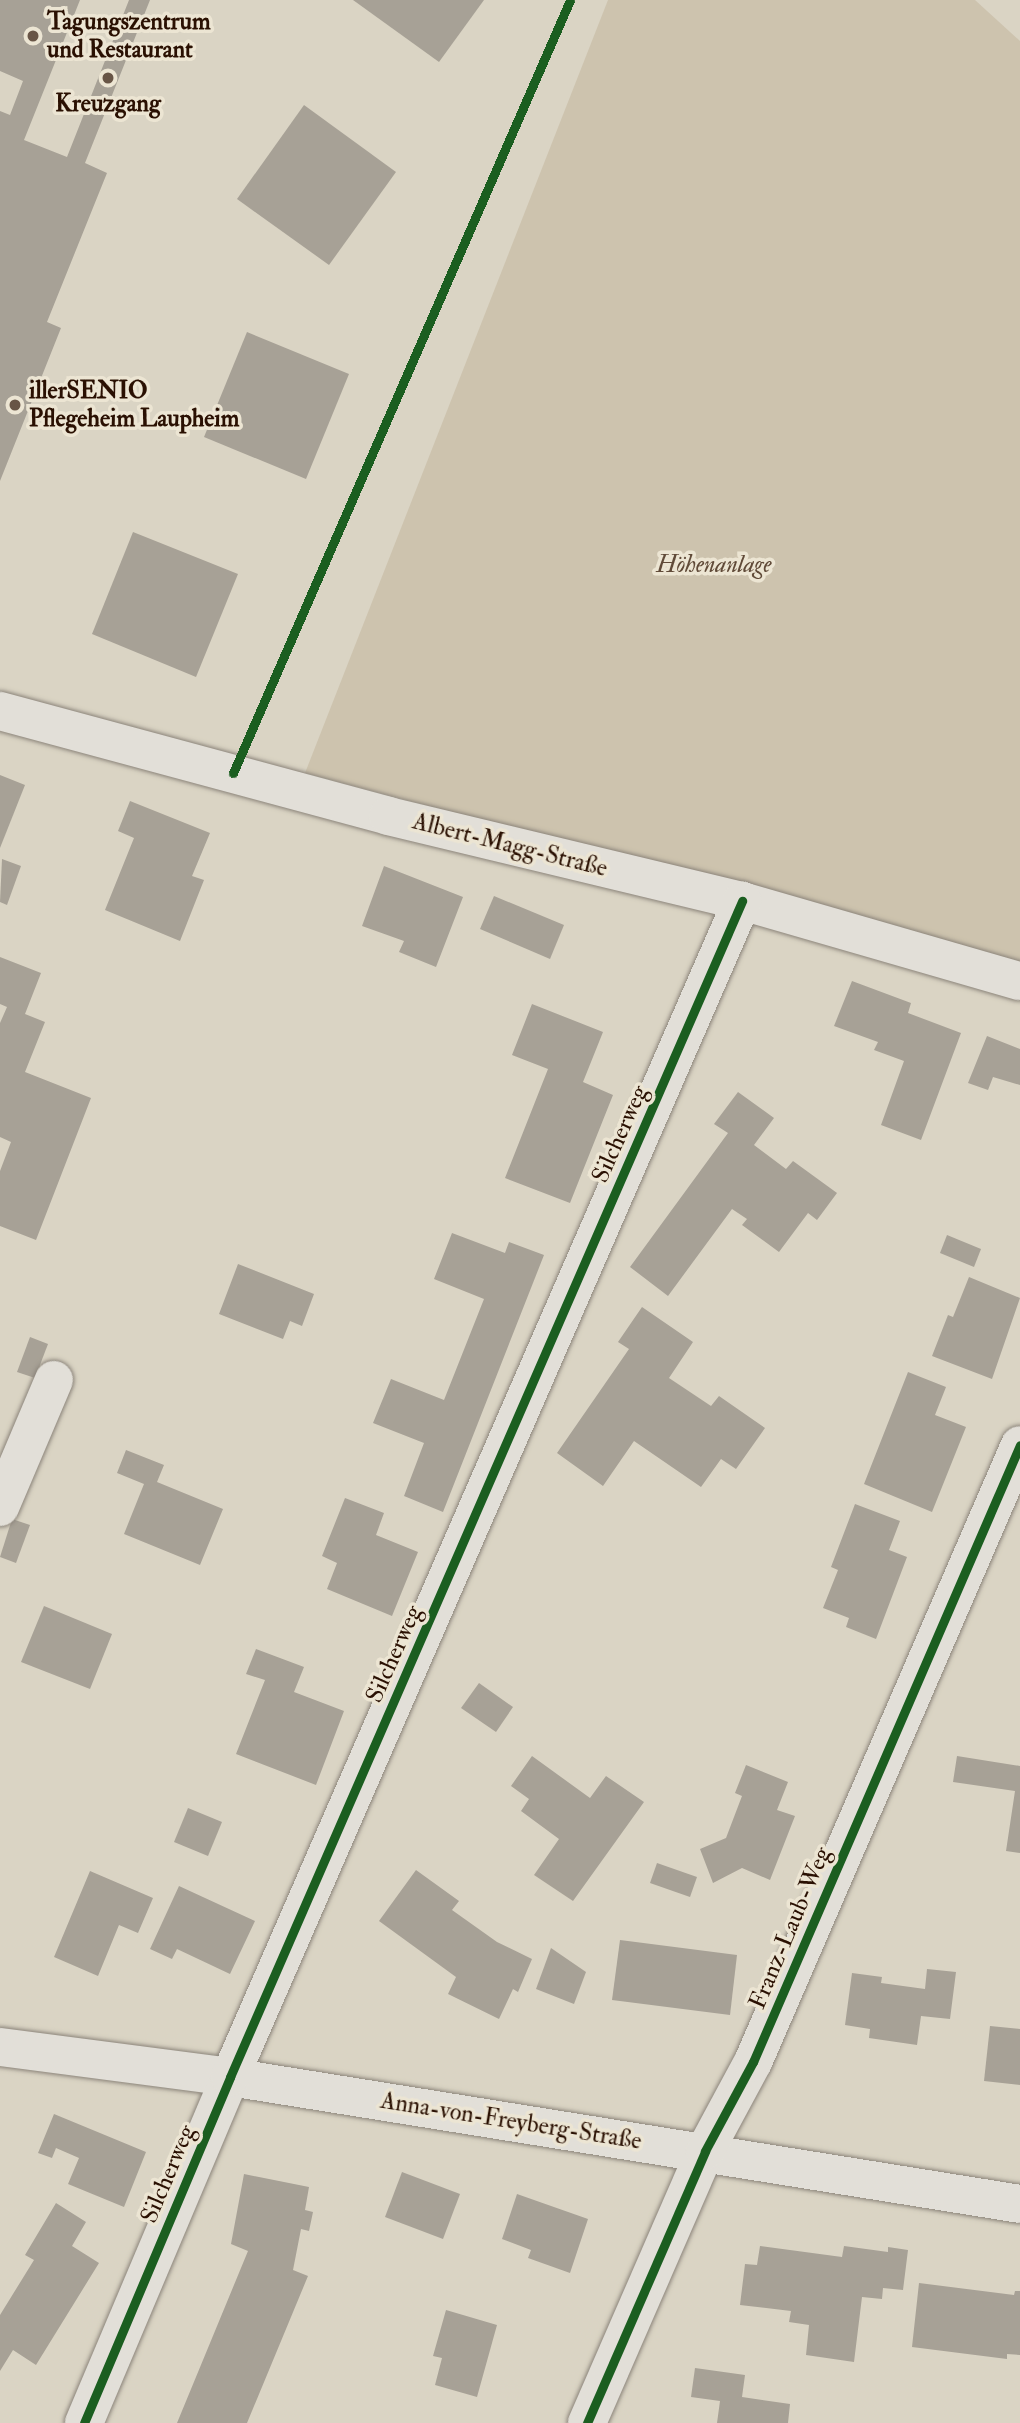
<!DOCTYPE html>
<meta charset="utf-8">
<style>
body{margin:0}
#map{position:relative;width:1020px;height:2423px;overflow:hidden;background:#dad4c4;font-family:"IM FELL Double Pica",serif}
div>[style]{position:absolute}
.green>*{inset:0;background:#cdc3ae}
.building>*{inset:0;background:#a7a196}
.roads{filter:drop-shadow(0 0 2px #8b847a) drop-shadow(0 0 2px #8b847a)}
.minor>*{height:38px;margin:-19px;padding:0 19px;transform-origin:19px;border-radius:19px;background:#e2dfd8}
.cycleway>*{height:9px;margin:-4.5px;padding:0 4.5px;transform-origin:4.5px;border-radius:4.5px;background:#1b5e20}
.dots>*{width:19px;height:19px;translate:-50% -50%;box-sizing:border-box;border:4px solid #ece5d3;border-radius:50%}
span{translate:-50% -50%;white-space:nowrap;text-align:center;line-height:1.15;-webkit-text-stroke:7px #ece5d3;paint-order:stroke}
.poi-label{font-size:24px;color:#2a1002;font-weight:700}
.left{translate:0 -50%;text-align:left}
.park-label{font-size:24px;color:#604a38;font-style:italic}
.street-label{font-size:24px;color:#2a1002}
</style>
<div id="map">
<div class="green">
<i style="clip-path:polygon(608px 0,975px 0,1020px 41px,1020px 963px,305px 773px)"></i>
</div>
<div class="building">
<i style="clip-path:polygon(0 0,80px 0,24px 140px,67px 157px,129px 0,150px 0,85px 163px,107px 173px,47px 322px,61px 328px,0 481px,0 111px,10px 115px,23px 81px,0 71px)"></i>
<i style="clip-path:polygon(353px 0,484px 0,439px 62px)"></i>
<i style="clip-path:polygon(304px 105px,396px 172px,329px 265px,237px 199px)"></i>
<i style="clip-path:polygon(247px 332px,349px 374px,306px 479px,204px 437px)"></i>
<i style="clip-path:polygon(133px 532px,238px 574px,196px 677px,92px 634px)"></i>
<i style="clip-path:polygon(0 775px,25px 785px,0 848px)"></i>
<i style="clip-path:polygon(130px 801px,210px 833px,192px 876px,204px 880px,180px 941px,105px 910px,134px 838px,118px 831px)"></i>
<i style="clip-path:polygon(2px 859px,21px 866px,7px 905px,0 902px)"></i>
<i style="clip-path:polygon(384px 866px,463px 897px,436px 967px,399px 952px,404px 941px,362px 926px)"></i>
<i style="clip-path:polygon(494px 896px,564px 925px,550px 959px,480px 929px)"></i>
<i style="clip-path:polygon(0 957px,41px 973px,25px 1014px,45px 1022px,25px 1072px,91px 1098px,36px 1240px,0 1226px,0 1171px,11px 1142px,0 1137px,0 1023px,7px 1007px,0 1004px)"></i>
<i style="clip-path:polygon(852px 981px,911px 1003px,908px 1013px,961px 1033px,921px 1140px,881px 1125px,904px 1061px,874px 1050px,878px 1042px,834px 1026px)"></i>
<i style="clip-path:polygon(532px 1004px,603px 1032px,583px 1082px,613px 1095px,570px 1203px,505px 1178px,548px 1069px,512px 1055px)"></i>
<i style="clip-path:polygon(987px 1036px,1020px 1049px,1020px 1085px,993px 1077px,988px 1090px,968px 1083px)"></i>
<i style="clip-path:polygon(738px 1092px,774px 1118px,754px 1145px,786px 1169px,793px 1161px,837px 1193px,817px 1220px,808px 1213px,779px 1252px,742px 1225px,747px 1219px,732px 1209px,668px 1296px,630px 1267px,728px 1133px,714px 1124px)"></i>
<i style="clip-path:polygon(452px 1233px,505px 1253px,509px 1242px,544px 1255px,443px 1512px,404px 1496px,424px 1443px,373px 1423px,391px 1379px,444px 1400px,484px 1299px,434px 1279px)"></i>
<i style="clip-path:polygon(947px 1235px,981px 1249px,974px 1267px,940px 1253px)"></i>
<i style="clip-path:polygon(238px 1264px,314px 1294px,302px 1326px,290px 1321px,283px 1339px,219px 1314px)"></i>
<i style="clip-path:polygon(969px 1277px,1020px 1298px,992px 1379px,932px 1356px,948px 1315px,953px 1317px)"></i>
<i style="clip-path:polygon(642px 1307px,693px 1342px,669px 1378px,711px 1406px,719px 1396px,765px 1428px,736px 1469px,721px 1459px,701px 1487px,634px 1441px,603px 1486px,557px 1453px,629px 1349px,618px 1342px)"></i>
<i style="clip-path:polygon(30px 1337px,48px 1344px,35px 1378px,17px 1372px)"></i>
<i style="clip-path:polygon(908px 1372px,946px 1387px,935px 1415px,966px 1427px,932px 1512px,864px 1484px)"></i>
<i style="clip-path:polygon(126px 1450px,164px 1465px,157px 1482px,223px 1509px,200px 1565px,124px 1534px,144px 1484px,117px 1473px)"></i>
<i style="clip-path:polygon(345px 1498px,384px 1513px,376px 1535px,418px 1552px,392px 1616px,327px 1589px,337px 1563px,322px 1556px)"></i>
<i style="clip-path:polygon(855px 1504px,900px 1521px,889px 1550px,907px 1557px,876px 1639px,846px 1627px,849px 1618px,823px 1608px,838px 1570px,831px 1567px)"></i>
<i style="clip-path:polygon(12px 1519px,30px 1525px,16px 1563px,0 1557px)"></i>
<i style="clip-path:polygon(44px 1606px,112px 1634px,90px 1689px,21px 1662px)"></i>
<i style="clip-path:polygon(256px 1649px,304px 1667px,294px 1692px,344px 1711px,316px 1785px,236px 1754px,265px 1680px,246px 1674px)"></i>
<i style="clip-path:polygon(479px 1683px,513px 1707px,496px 1732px,461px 1708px)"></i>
<i style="clip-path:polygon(532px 1756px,590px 1798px,606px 1776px,644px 1802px,573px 1901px,534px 1875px,559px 1839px,521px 1811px,529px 1799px,511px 1786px)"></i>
<i style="clip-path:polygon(957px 1756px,1020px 1766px,1020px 1853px,1006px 1851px,1015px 1791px,953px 1782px)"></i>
<i style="clip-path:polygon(746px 1765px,788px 1782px,777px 1810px,795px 1816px,770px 1880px,742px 1868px,713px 1883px,700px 1849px,726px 1838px,742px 1796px,735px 1793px)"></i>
<i style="clip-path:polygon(188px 1808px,222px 1822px,208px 1856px,174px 1842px)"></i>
<i style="clip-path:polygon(657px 1863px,697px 1877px,690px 1897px,650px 1883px)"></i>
<i style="clip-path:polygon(416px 1870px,459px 1901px,452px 1910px,497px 1942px,532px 1959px,518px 1992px,513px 1989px,499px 2019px,448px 1994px,456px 1977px,379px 1921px)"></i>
<i style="clip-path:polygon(90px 1871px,153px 1898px,138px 1933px,119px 1925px,98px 1976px,54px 1957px)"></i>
<i style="clip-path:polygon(179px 1886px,255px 1921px,230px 1974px,177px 1949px,172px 1959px,150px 1949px)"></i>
<i style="clip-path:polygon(620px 1940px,737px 1955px,730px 2015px,612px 2000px)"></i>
<i style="clip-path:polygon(551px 1948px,586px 1972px,574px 2004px,536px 1989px)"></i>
<i style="clip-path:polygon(927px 1969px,956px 1972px,950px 2019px,921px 2016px,917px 2045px,869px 2038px,870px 2029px,845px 2025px,852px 1973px,882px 1977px,881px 1983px,925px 1989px)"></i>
<i style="clip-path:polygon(990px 2026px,1020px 2029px,1020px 2085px,984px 2081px)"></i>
<i style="clip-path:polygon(54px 2114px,146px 2152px,124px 2207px,68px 2184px,79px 2158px,56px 2148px,52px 2158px,38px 2153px)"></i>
<i style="clip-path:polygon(402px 2172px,460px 2194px,443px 2239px,385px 2217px)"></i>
<i style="clip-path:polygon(244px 2174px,309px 2187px,305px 2210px,313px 2212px,309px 2231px,301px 2229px,293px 2270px,308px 2276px,247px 2423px,177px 2423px,248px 2251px,231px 2244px)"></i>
<i style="clip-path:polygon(517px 2194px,588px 2219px,570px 2273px,528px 2258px,531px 2250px,502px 2239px)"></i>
<i style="clip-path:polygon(56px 2203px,86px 2222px,72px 2246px,99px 2263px,36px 2365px,13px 2350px,0 2371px,0 2315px,34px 2260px,25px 2255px)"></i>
<i style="clip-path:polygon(760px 2246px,842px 2257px,844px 2246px,888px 2252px,888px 2247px,908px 2250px,903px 2290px,883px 2288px,882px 2299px,862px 2297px,854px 2362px,806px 2355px,809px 2325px,789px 2322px,791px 2311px,740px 2305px,745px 2264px,757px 2265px)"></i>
<i style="clip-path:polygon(919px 2283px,1014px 2295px,1015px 2291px,1020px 2291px,1020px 2355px,1007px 2354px,1007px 2359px,912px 2347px)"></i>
<i style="clip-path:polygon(446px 2310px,497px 2325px,477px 2397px,435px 2385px,442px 2358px,433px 2356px)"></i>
<i style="clip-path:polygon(695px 2368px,745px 2375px,742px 2397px,790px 2404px,788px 2423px,717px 2423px,720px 2401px,691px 2397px)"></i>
</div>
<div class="roads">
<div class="minor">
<i style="left:0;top:711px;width:402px;rotate:15.1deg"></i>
<i style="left:388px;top:816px;width:364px;rotate:13.5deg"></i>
<i style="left:742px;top:901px;width:289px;rotate:16.1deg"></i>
<i style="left:0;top:1507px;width:138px;rotate:-67deg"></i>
<i style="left:0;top:2047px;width:232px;rotate:7.4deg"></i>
<i style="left:230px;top:2077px;width:800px;rotate:9.13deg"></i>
<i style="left:84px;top:2423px;width:376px;rotate:-67.1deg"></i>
<i style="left:230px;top:2077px;width:1283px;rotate:-66.47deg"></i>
<i style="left:587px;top:2423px;width:296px;rotate:-66.5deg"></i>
<i style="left:705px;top:2151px;width:101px;rotate:-61.7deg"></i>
<i style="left:753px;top:2062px;width:672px;rotate:-66.6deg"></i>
</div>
</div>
<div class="cycleway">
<i style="left:233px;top:773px;width:843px;rotate:-66.44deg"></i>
<i style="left:84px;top:2423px;width:376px;rotate:-67.1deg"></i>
<i style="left:230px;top:2077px;width:1283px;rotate:-66.47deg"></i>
<i style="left:587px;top:2423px;width:296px;rotate:-66.5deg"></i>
<i style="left:705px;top:2151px;width:101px;rotate:-61.7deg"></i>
<i style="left:753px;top:2062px;width:672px;rotate:-66.6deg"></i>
</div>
<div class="dots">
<i style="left:33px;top:36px;background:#685546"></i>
<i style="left:108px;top:78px;background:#685546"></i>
<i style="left:15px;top:405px;background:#685546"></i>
</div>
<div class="poi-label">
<span class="left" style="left:47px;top:36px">Tagungszentrum<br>und Restaurant</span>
<span style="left:108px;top:104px">Kreuzgang</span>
<span class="left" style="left:29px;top:405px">illerSENIO<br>Pflegeheim Laupheim</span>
</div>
<div class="park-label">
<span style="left:714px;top:565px">Höhenanlage</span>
</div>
<div class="street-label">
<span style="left:510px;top:845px;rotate:14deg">Albert-Magg-Straße</span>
<span style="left:620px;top:1134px;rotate:-66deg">Silcherweg</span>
<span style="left:394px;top:1654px;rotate:-66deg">Silcherweg</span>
<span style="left:790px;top:1928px;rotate:-67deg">Franz-Laub-Weg</span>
<span style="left:511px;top:2121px;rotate:9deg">Anna-von-Freyberg-Straße</span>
<span style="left:168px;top:2174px;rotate:-67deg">Silcherweg</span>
</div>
</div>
